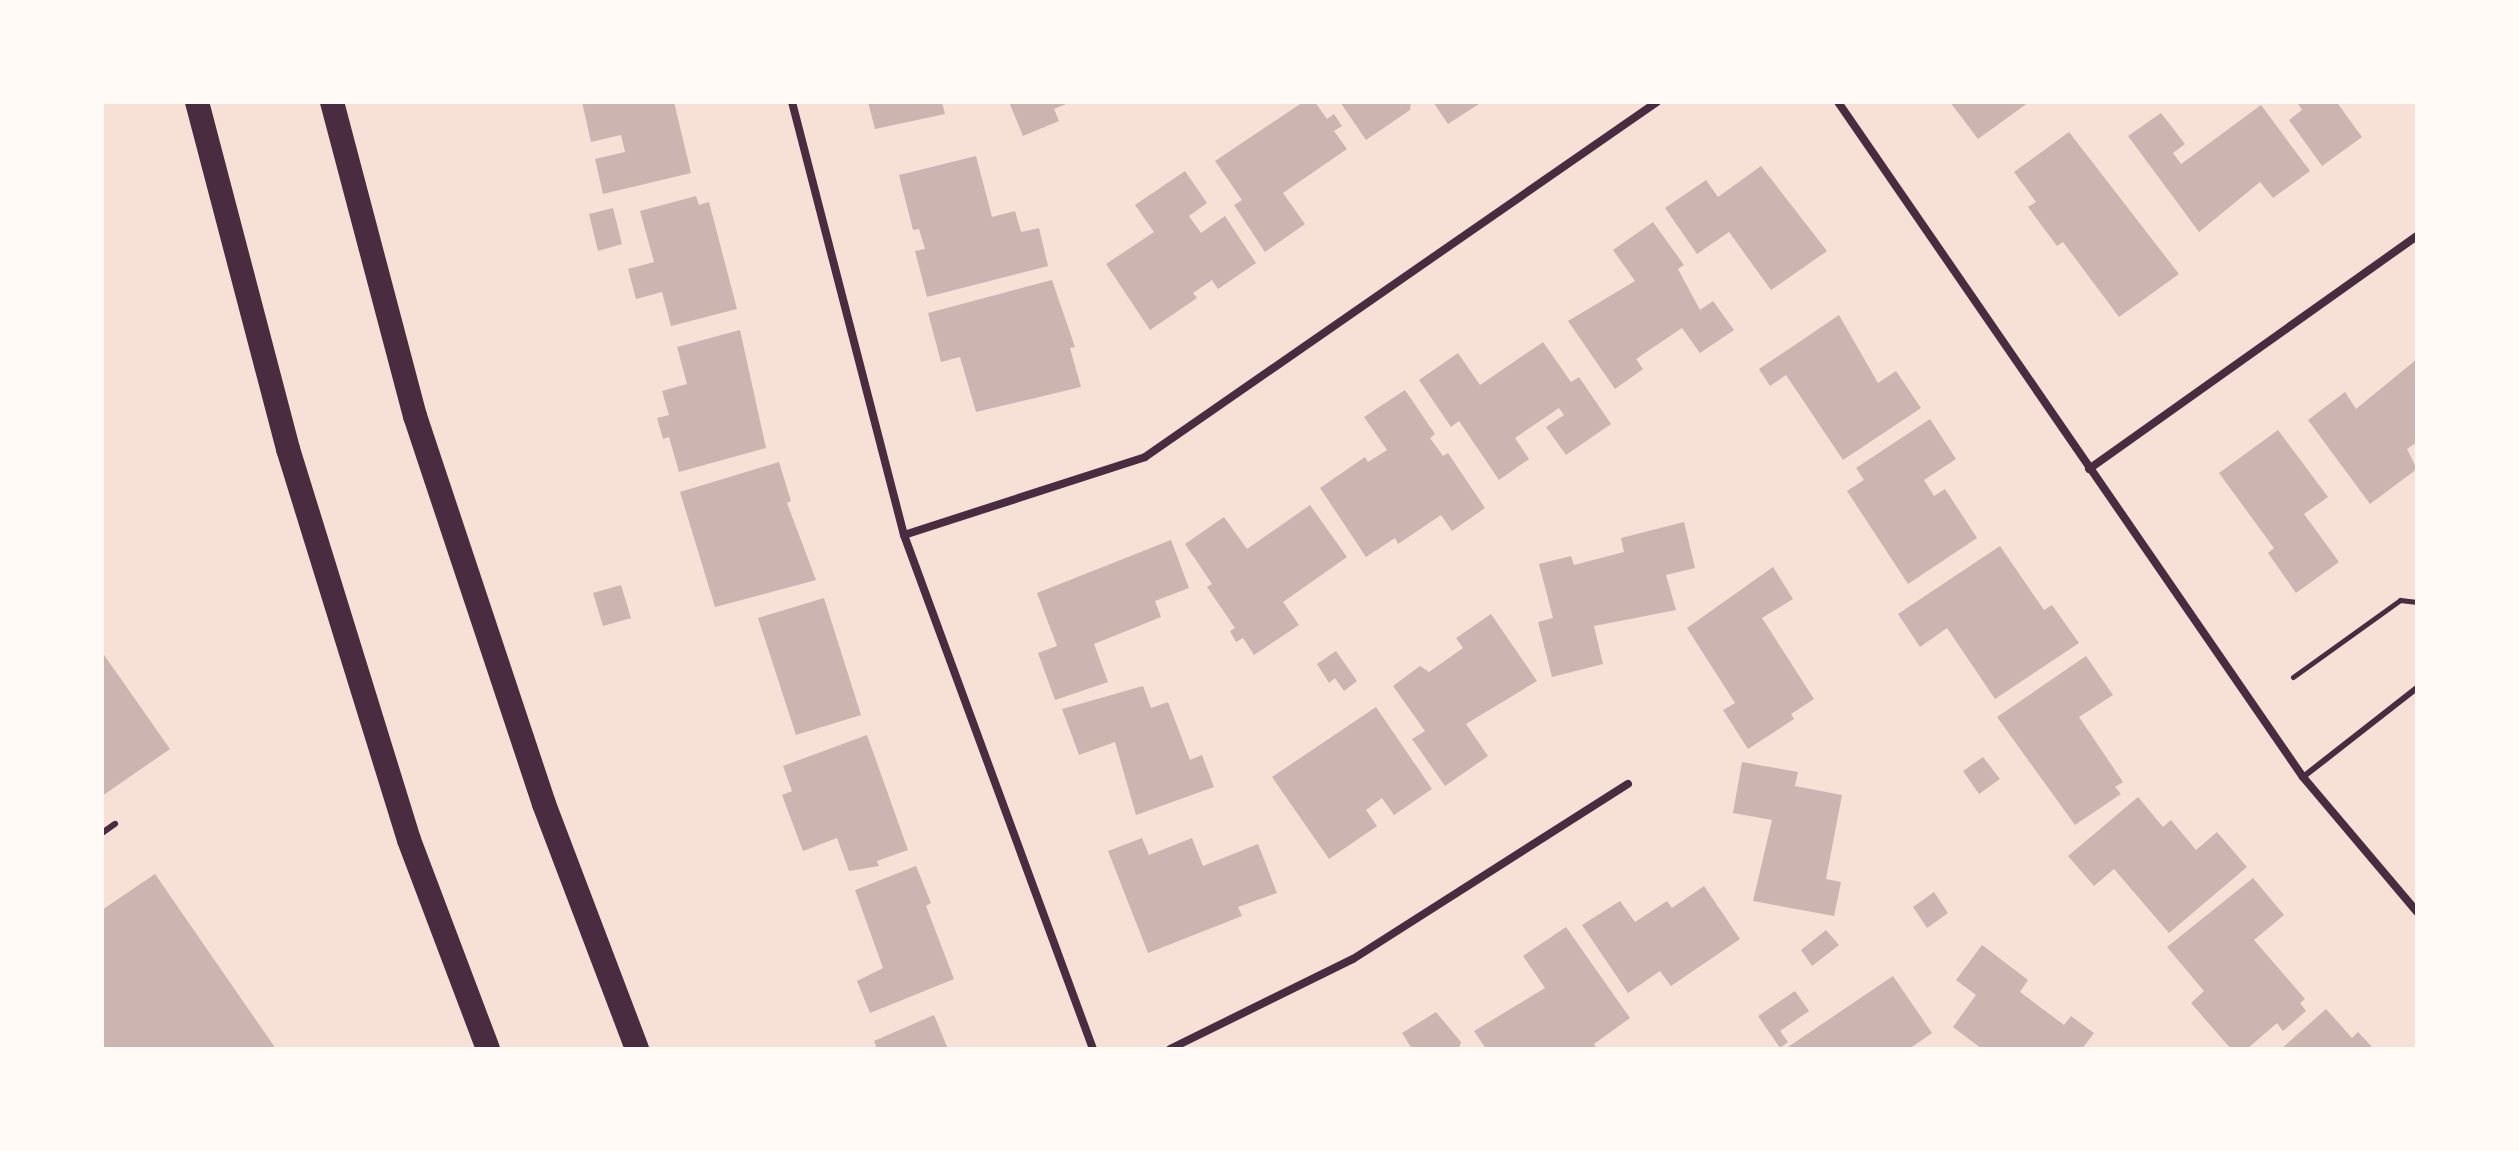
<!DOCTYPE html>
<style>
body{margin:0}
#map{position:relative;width:2519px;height:1151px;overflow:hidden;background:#f7e1d7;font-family:Raleway,sans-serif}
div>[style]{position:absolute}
.building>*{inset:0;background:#ccb4b1}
.path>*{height:5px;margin:-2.5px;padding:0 2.5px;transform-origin:2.5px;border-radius:2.5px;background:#4a2c40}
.service>*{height:6px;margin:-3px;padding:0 3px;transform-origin:3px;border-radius:3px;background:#4a2c40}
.minor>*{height:8px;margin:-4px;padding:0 4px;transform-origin:4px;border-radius:4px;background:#4a2c40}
.motorway>*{height:24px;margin:-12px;padding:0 12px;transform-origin:12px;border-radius:12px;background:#4a2c40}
span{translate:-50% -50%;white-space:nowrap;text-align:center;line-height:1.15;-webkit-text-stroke:8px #fffaf5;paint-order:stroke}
.frame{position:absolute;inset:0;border:104px solid #fffaf5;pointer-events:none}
</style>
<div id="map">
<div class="building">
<i style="clip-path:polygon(582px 102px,674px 102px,691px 173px,603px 194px,595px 159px,625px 152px,621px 135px,591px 142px)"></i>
<i style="clip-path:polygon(868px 102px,942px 102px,945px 114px,875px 129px)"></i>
<i style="clip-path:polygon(1009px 102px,1071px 102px,1054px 109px,1059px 121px,1023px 136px)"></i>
<i style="clip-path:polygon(1303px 102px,1315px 102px,1327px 119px,1334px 114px,1342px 126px,1334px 131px,1347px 149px,1283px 193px,1305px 224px,1265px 252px,1234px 205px,1242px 200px,1215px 161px)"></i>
<i style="clip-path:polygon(1340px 102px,1411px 102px,1410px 110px,1366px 140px)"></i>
<i style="clip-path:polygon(1433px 102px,1482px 102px,1448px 124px)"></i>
<i style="clip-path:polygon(1950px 102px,2029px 102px,1978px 139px)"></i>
<i style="clip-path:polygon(2297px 102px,2341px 102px,2338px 104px,2362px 137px,2322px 166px,2289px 120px,2302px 110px)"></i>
<i style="clip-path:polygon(2261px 105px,2310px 171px,2273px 198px,2260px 182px,2199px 232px,2128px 136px,2161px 113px,2185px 144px,2173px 153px,2181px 164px)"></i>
<i style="clip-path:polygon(2069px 132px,2179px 274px,2119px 317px,2063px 242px,2057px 246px,2028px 207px,2036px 202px,2014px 172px)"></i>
<i style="clip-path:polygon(976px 156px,992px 217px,1015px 211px,1021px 232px,1039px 228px,1048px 266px,927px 297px,915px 251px,925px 249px,919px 229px,913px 230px,899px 175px)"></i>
<i style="clip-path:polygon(1761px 166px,1827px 251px,1771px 290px,1729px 232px,1697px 254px,1665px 208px,1706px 180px,1718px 197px)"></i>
<i style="clip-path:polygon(1185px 171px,1207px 203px,1189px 216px,1201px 233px,1225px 216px,1256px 263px,1218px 289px,1212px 280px,1193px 293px,1197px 298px,1150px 330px,1106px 264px,1154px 232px,1135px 205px)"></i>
<i style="clip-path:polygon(696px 196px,699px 205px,709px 202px,737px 309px,671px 326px,662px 292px,636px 299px,628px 269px,654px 262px,640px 211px)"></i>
<i style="clip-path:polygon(613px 208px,622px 244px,598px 251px,589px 214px)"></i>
<i style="clip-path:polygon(1653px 222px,1684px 265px,1678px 269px,1700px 310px,1713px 301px,1734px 330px,1700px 353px,1682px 328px,1636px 359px,1643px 369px,1615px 389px,1568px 321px,1635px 281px,1613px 250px)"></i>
<i style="clip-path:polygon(1052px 280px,1075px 347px,1070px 348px,1081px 387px,976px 412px,960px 357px,941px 362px,928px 313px)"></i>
<i style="clip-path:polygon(1839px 315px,1878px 383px,1896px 371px,1921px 408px,1843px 460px,1786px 375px,1770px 386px,1759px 369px)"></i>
<i style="clip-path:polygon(740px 330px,766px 448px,679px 472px,669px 437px,663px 439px,657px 418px,669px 415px,662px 391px,687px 384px,677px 347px)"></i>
<i style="clip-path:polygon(1543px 342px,1571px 382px,1579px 377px,1611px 424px,1566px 455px,1546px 427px,1564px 415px,1559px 408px,1515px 438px,1529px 459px,1499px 480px,1459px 421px,1451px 427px,1419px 380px,1458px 353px,1480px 385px)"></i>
<i style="clip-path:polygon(2417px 359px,2417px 442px,2407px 449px,2417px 469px,2370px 504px,2308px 420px,2345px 392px,2356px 409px)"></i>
<i style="clip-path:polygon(1405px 390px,1435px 434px,1430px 438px,1443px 456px,1448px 453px,1485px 508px,1452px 531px,1441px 515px,1398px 544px,1395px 538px,1366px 557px,1320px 488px,1365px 457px,1368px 462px,1387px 450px,1364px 417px)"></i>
<i style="clip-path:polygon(1930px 419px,1956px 459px,1924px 480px,1934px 496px,1945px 489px,1977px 538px,1908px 584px,1847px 491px,1864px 480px,1856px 468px)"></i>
<i style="clip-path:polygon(2278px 430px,2328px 497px,2304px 514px,2339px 562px,2296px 593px,2268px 553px,2274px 548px,2219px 473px)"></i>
<i style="clip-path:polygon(779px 462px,791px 501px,787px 503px,816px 580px,715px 607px,680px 492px)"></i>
<i style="clip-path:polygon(1310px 505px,1347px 557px,1283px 602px,1299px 625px,1254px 655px,1243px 638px,1236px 642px,1230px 631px,1235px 628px,1207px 587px,1212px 584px,1185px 544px,1224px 517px,1247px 549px)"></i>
<i style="clip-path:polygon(1684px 522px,1695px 568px,1666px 575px,1676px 610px,1594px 626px,1603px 664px,1552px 677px,1538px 622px,1553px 618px,1539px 564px,1571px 556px,1574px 565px,1624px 552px,1621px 538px)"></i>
<i style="clip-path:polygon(1171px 540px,1189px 588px,1155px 601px,1161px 617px,1094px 644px,1108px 682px,1055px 700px,1038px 653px,1057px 646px,1037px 593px)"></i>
<i style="clip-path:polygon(2000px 546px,2044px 610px,2052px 605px,2079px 643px,1995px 699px,1947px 628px,1920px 647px,1898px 614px)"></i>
<i style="clip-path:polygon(1773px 567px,1793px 599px,1762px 618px,1814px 699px,1791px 714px,1794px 719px,1748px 749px,1723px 710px,1735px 703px,1687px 628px)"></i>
<i style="clip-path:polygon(621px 585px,631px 618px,603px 626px,593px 593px)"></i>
<i style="clip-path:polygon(824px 598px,861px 715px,796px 735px,758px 618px)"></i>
<i style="clip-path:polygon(1491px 614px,1537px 681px,1466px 724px,1488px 756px,1445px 786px,1412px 739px,1425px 731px,1393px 686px,1420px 666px,1429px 672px,1463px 648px,1456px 638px)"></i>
<i style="clip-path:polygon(1336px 651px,1357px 681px,1344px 691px,1335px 678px,1329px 683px,1317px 664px)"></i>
<i style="clip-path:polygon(102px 652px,170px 749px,102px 796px)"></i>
<i style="clip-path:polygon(2086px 656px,2113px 695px,2079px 717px,2123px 782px,2115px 787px,2121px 794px,2075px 825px,1997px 717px)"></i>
<i style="clip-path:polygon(1143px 686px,1151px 708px,1168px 702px,1190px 760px,1202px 755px,1214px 787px,1136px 815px,1115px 742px,1079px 755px,1062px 709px)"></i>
<i style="clip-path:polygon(1376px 707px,1432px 789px,1394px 815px,1382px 798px,1366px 810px,1377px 826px,1329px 859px,1272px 777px)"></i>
<i style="clip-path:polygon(867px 735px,908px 850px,877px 861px,879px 866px,849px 871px,837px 838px,803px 851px,782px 795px,792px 791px,783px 766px)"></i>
<i style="clip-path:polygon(1983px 757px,2000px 779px,1979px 794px,1963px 771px)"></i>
<i style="clip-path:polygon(1742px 762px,1798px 772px,1795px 786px,1842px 795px,1826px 879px,1841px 882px,1834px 916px,1753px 901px,1772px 820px,1733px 813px)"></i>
<i style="clip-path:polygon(2138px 797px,2163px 827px,2171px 820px,2196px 850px,2217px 832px,2247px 867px,2169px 933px,2114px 869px,2094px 886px,2068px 856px)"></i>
<i style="clip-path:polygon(1142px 838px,1149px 855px,1192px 838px,1203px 866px,1258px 844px,1277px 893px,1238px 907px,1242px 916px,1148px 953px,1108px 851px)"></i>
<i style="clip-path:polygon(916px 866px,931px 903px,926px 906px,954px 979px,870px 1013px,857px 981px,883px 968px,855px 890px)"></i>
<i style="clip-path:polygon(155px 874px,276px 1049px,102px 1049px,102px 910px)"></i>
<i style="clip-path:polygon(2253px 878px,2284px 915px,2254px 940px,2305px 999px,2300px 1003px,2306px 1011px,2283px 1031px,2277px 1023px,2247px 1049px,2231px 1049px,2191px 1003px,2204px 991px,2167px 947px)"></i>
<i style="clip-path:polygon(1704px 886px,1740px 939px,1671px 986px,1660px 971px,1628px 993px,1582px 925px,1620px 901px,1635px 922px,1667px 901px,1672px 908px)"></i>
<i style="clip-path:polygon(1934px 892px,1948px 913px,1927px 928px,1913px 907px)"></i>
<i style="clip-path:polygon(1566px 927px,1630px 1018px,1594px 1044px,1597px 1049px,1486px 1049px,1474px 1031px,1545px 988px,1523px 956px)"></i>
<i style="clip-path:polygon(1826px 930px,1839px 945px,1812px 966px,1801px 950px)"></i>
<i style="clip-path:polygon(1982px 945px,2028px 980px,2020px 992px,2064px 1025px,2071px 1016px,2094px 1033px,2082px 1049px,1982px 1049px,1953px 1027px,1976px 995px,1956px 980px)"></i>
<i style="clip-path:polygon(1893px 976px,1932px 1033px,1909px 1049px,1785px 1049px)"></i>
<i style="clip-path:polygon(1795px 991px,1809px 1011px,1780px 1031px,1788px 1042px,1780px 1048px,1758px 1016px)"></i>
<i style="clip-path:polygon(2326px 1009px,2352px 1038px,2358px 1032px,2374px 1049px,2281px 1049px)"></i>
<i style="clip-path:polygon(1436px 1012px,1461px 1042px,1459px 1049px,1412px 1049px,1402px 1033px)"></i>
<i style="clip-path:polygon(934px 1015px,948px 1049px,877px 1049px,874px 1041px)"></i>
</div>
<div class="path">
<i style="left:2293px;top:677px;width:132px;rotate:-35.7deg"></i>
<i style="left:2400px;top:600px;width:17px;rotate:7deg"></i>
</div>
<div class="service">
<i style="left:2303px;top:777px;width:145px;rotate:-38deg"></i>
<i style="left:102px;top:833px;width:16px;rotate:-35deg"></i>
</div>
<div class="minor">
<i style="left:792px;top:102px;width:447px;rotate:75.5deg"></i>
<i style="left:904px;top:535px;width:548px;rotate:69.81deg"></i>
<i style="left:1838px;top:102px;width:820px;rotate:55.44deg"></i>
<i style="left:2303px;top:777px;width:177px;rotate:49.8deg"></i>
<i style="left:2089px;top:469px;width:402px;rotate:-35.4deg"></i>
<i style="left:904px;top:535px;width:253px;rotate:-17.9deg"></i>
<i style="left:1145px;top:457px;width:623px;rotate:-34.74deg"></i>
<i style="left:1170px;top:1049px;width:204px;rotate:-26.2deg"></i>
<i style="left:1353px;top:959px;width:326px;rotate:-32.5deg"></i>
</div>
<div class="motorway">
<i style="left:197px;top:102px;width:359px;rotate:75.3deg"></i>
<i style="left:288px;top:449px;width:409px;rotate:72.8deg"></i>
<i style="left:409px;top:840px;width:223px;rotate:69.3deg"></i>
<i style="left:332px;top:102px;width:325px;rotate:75.2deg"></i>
<i style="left:415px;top:416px;width:409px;rotate:71.6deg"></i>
<i style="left:544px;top:804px;width:262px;rotate:69.2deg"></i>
</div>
<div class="frame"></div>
</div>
